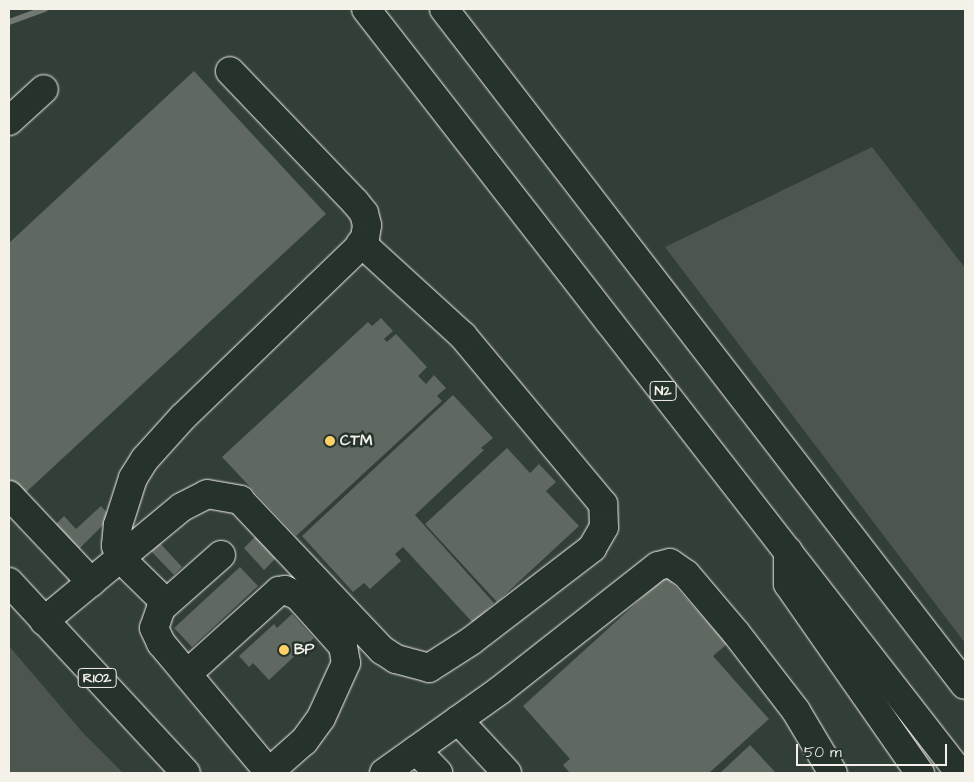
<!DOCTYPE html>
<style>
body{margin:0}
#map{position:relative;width:974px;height:782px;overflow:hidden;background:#323e38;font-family:"Architects Daughter",sans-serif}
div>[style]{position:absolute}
.green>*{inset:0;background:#4c564f}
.stream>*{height:6px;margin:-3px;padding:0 3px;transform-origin:3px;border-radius:3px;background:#727972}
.building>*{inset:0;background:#5f6861}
.roads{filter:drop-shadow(0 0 1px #f4f1e8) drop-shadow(0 0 1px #f4f1e8)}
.minor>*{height:28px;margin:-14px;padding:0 14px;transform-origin:14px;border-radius:14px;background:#26332d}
.major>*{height:28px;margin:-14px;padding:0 14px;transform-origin:14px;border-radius:14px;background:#26332d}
.highway>*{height:28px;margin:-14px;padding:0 14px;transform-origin:14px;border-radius:14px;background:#26332d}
.dots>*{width:14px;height:14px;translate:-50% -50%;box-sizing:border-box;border:2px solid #26332d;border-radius:50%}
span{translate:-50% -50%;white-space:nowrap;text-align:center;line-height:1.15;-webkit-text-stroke:5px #26332d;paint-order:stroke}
.shield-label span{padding:1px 4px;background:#26332d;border:1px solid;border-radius:4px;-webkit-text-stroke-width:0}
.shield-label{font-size:14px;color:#f4f1e8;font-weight:700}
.poi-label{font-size:15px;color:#f4f1e8;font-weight:700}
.left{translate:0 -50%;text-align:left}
.frame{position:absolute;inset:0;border:10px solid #f4f1e8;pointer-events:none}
.scale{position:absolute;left:796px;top:744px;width:151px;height:22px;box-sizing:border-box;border:2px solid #f4f1e8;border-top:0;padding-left:6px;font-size:15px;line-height:18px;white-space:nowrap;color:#f4f1e8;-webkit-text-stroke:4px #26332d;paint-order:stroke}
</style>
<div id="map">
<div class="green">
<i style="clip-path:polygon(872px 147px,965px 268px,965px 643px,665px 247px)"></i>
<i style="clip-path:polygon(9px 646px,84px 734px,123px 773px,9px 773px)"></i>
</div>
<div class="stream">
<i style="left:9px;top:22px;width:38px;rotate:-20deg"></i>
</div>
<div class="building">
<i style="clip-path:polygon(194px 71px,326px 214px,22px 496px,9px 481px,9px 243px)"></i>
<i style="clip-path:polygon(381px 318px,393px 331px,384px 339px,387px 342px,396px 334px,427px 367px,418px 376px,426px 384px,434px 375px,446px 388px,437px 396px,442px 401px,296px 536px,222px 457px,368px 322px,372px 326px)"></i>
<i style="clip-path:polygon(453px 395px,493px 438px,481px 448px,484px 450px,415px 515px,494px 603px,473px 623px,403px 547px,395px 554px,401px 561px,370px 589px,364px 583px,353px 592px,302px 536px)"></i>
<i style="clip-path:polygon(507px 448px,530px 473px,539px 464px,556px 482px,546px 491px,579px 526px,497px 602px,425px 524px)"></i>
<i style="clip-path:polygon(101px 506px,111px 517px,77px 551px,54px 526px,64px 516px,76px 529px)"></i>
<i style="clip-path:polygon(256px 536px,276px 558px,264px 570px,244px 548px)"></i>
<i style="clip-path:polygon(159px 542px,182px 567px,174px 575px,150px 550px)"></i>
<i style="clip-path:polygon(240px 567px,258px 586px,192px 647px,174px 628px)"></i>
<i style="clip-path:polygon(666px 576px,727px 644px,713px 656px,769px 719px,709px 773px,570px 773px,563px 765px,570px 759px,523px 706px)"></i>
<i style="clip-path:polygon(292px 614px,314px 638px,269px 680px,253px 663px,249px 667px,239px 656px,274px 624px,277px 628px)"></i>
<i style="clip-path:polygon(750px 745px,776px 773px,720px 773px)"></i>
</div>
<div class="roads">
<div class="minor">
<i style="left:9px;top:121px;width:47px;rotate:-42.4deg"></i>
<i style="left:9px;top:495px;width:120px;rotate:46.7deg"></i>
<i style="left:221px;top:555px;width:80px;rotate:138.5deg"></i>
<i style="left:161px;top:608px;width:21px;rotate:109deg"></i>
<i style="left:154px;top:628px;width:17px;rotate:65deg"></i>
<i style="left:161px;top:643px;width:168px;rotate:50.1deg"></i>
<i style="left:166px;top:603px;width:64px;rotate:-135.6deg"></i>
<i style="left:120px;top:558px;width:13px;rotate:-108deg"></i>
<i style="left:116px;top:546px;width:21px;rotate:-85deg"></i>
<i style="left:118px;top:525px;width:49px;rotate:-72.3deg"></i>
<i style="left:133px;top:478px;width:22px;rotate:-58deg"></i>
<i style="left:145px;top:459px;width:57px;rotate:-47.9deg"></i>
<i style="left:183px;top:417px;width:243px;rotate:-44deg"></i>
<i style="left:358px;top:248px;width:12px;rotate:-55deg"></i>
<i style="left:365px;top:238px;width:13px;rotate:-81deg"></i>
<i style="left:367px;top:225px;width:12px;rotate:-104deg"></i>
<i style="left:364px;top:213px;width:14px;rotate:-129deg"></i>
<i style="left:355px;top:202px;width:181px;rotate:-133.7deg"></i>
<i style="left:44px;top:621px;width:179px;rotate:-39.6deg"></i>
<i style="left:182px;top:507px;width:28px;rotate:-27deg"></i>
<i style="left:207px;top:494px;width:34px;rotate:10deg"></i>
<i style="left:240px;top:500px;width:207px;rotate:46.6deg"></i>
<i style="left:382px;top:650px;width:17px;rotate:33deg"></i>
<i style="left:396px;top:659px;width:34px;rotate:15deg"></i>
<i style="left:429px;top:668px;width:50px;rotate:-32.7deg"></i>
<i style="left:471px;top:641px;width:153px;rotate:-37.5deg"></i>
<i style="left:592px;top:548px;width:24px;rotate:-60deg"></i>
<i style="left:604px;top:527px;width:23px;rotate:-92deg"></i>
<i style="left:603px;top:504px;width:219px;rotate:-129.8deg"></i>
<i style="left:463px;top:336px;width:138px;rotate:-137.6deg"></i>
<i style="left:187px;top:674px;width:124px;rotate:-42.1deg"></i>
<i style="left:279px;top:591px;width:6px;rotate:-9deg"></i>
<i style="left:285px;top:590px;width:14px;rotate:25deg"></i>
<i style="left:298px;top:596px;width:67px;rotate:48deg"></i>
<i style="left:343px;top:646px;width:17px;rotate:80deg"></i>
<i style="left:346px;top:663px;width:60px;rotate:114.4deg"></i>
<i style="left:321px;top:718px;width:29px;rotate:126deg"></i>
<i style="left:304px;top:741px;width:48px;rotate:138.4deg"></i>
<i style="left:458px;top:720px;width:72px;rotate:47.2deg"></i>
<i style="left:416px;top:750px;width:32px;rotate:46deg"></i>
<i style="left:384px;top:773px;width:141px;rotate:-35.5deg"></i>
<i style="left:499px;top:691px;width:202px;rotate:-38.2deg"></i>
<i style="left:658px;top:566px;width:12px;rotate:-14deg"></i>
<i style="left:670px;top:563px;width:19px;rotate:35deg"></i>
<i style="left:686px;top:574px;width:77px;rotate:49.7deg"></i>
<i style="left:736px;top:633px;width:98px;rotate:52.4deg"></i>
<i style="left:796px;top:711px;width:72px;rotate:59.2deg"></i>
</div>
<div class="major">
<i style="left:9px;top:582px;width:260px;rotate:47.2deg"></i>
</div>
<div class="highway">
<i style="left:366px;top:9px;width:968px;rotate:52.14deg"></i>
<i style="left:444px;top:9px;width:853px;rotate:52.38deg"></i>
<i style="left:788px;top:551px;width:33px;rotate:90deg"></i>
<i style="left:788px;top:584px;width:231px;rotate:55.1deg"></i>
</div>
</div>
<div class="dots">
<i style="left:330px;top:441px;background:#ffd166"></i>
<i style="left:284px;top:650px;background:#ffd166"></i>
</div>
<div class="shield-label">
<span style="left:663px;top:391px">N2</span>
<span style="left:97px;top:678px">R102</span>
</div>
<div class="poi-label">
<span class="left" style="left:340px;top:441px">CTM</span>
<span class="left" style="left:294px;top:650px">BP</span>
</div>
<div class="frame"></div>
<div class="scale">50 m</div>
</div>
